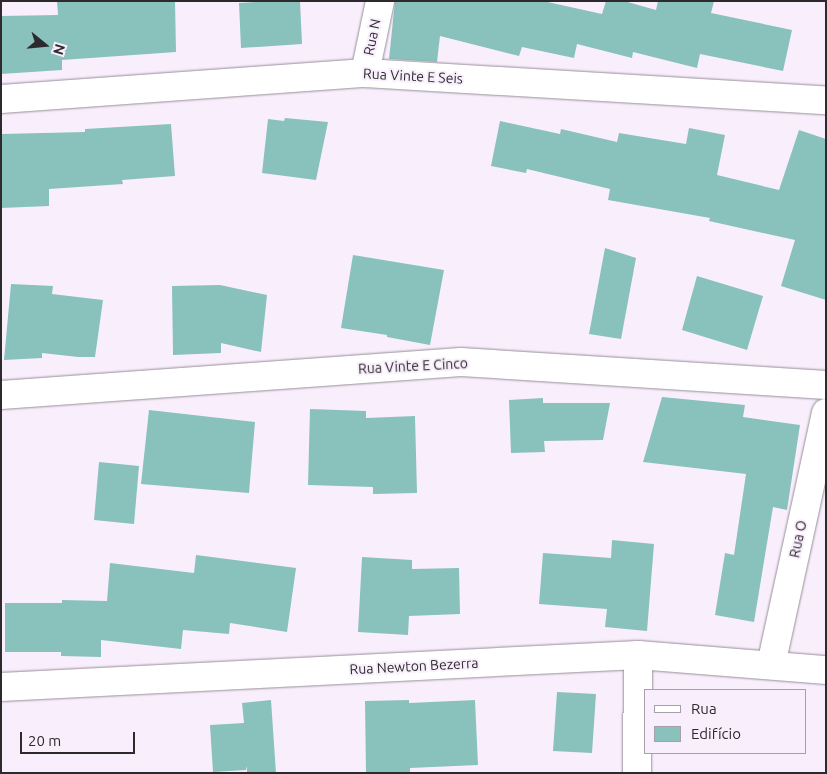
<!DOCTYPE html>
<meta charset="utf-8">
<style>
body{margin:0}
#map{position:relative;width:827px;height:774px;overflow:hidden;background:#f9effc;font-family:Ubuntu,sans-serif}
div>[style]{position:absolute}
.building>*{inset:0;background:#89c1bd}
.roads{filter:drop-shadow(0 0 1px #978e99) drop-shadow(0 0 1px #978e99)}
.minor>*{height:28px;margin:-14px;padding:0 14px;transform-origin:14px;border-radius:14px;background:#fff}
span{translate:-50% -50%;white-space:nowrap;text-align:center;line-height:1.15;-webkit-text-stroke:4px #f9effc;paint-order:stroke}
.street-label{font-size:14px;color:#2d2a2e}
.frame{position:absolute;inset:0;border:2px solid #2d2a2e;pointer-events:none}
.legend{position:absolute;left:644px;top:689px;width:162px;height:65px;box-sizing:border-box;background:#f9effc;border:1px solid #a7a0aa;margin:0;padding:6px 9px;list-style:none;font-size:15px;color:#2d2a2e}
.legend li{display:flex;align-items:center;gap:10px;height:25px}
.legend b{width:25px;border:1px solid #a7a0aa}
.north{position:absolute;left:20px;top:20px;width:50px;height:50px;-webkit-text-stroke:4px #f9effc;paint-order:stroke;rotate:107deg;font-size:14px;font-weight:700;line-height:20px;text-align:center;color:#2d2a2e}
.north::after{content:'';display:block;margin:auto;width:18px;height:22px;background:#2d2a2e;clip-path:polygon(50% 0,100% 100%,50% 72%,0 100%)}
.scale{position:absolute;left:20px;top:732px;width:115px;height:22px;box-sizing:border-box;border:2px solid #2d2a2e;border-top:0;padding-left:6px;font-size:15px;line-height:18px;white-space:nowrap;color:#2d2a2e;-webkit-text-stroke:4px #f9effc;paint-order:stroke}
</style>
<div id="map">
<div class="building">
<i style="clip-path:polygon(57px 1px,175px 1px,176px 52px,62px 60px,62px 70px,1px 74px,1px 16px,58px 15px)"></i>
<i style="clip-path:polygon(270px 1px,300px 1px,302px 44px,241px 48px,239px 3px)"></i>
<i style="clip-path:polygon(395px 1px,543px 1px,602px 14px,606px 1px,624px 1px,656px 10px,658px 1px,714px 1px,711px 13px,792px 30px,783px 71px,700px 54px,697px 68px,633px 52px,632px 58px,577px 44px,574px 58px,522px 47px,519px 56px,440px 36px,437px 62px,389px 59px)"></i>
<i style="clip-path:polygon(285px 118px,328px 122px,316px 180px,262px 173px,268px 119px,284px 121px)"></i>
<i style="clip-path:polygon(500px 121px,560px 134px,561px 129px,617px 142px,619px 133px,686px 144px,689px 128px,725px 135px,717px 175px,779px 190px,799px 130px,826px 139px,826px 300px,781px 286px,795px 240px,709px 221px,710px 218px,608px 200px,610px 189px,527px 169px,526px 173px,491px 166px)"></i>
<i style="clip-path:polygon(171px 124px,175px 176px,122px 180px,123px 184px,49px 189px,49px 206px,1px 208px,1px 134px,85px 132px,85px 129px)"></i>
<i style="clip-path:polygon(605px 248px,636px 258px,621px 339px,589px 334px)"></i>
<i style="clip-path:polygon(353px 255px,444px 270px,430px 345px,387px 337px,387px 335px,341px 328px)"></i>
<i style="clip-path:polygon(697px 276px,763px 296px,747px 350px,682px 330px)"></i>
<i style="clip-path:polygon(11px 284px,53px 286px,52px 294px,103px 300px,95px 357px,78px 357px,42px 353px,42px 358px,4px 360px)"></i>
<i style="clip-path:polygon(220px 285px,267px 295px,261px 352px,221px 343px,221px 353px,173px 355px,172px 286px)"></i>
<i style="clip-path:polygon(662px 397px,745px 405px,743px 417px,800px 425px,787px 510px,773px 507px,754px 622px,715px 615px,725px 553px,734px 555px,746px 474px,643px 462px)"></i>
<i style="clip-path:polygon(543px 398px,543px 403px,610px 403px,603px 440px,544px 441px,545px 452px,511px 453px,509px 400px)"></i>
<i style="clip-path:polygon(310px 409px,366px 411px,366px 418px,415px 416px,417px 493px,373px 494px,373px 487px,308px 485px)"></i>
<i style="clip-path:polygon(149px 410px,255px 422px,249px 493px,141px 484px)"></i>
<i style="clip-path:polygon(99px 462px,139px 466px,134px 524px,94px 520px)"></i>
<i style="clip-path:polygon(612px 540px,654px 544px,647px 631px,605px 627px,607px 609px,539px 604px,543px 553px,611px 558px)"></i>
<i style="clip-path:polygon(196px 555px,296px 568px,287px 632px,230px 623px,229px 634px,183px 630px,181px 649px,101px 640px,101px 657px,61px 656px,61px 652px,5px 652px,5px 603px,62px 603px,62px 600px,107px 601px,110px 563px,194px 573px)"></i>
<i style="clip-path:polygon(362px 557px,412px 560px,412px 569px,459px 568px,460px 614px,409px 616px,408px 635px,358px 632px)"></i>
<i style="clip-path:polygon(557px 692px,596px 694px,592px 753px,553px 751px)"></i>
<i style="clip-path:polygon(271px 700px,276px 773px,247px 773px,247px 766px,246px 770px,213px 772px,210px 725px,244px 723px,242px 703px)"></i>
<i style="clip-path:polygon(409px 700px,409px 703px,475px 700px,478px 765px,410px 768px,410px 773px,366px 773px,365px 701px)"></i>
</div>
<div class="roads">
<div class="minor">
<i style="left:365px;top:73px;width:74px;rotate:-78.2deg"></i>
<i style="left:1px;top:99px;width:365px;rotate:-4.1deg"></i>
<i style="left:365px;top:73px;width:462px;rotate:3.4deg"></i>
<i style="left:1px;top:395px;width:461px;rotate:-4.1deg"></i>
<i style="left:461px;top:362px;width:366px;rotate:3.6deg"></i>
<i style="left:771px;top:665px;width:258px;rotate:-77.7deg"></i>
<i style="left:1px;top:687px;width:638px;rotate:-2.88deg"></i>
<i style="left:638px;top:655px;width:189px;rotate:4.6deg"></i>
<i style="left:637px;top:773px;width:118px;rotate:-89.5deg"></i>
</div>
</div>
<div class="street-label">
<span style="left:372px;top:37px;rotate:-78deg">Rua N</span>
<span style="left:413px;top:76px;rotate:3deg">Rua Vinte E Seis</span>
<span style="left:413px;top:366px;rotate:-3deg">Rua Vinte E Cinco</span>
<span style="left:798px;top:539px;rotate:-78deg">Rua O</span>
<span style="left:414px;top:666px;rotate:-3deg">Rua Newton Bezerra</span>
</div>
<div class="frame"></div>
<ul class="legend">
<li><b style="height:6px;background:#fff"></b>Rua</li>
<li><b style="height:14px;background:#89c1bd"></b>Edifício</li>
</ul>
<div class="north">N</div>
<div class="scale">20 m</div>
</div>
